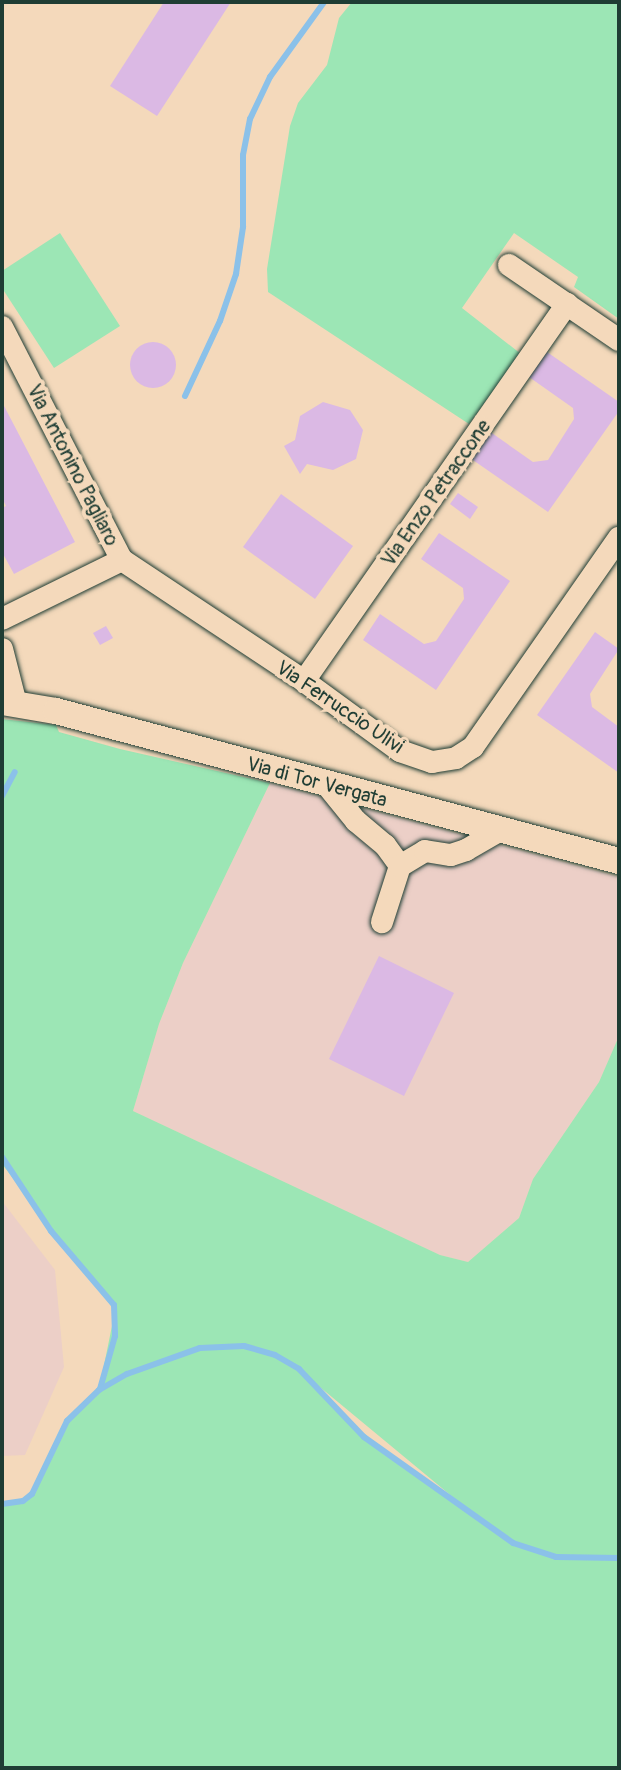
<!DOCTYPE html>
<style>
body{margin:0}
#map{position:relative;width:621px;height:1770px;overflow:hidden;background:#f4d9bb;font-family:Pangolin,sans-serif}
div>[style]{position:absolute}
.built>*{inset:0;background:#eccfc7}
.green>*{inset:0;background:#9ce6b5}
.stream>*{height:6px;margin:-3px;padding:0 3px;transform-origin:3px;border-radius:3px;background:#8bc1e9}
.building>*{inset:0;background:#dbb9e4}
.round{border-radius:50%}
.roads{filter:drop-shadow(0 0 2px #1f3d34) drop-shadow(0 0 2px #1f3d34)}
.minor>*{height:22px;margin:-11px;padding:0 11px;transform-origin:11px;border-radius:11px;background:#f4d9bb}
.major>*{height:26px;margin:-13px;padding:0 13px;transform-origin:13px;border-radius:13px;background:#f4d9bb}
span{translate:-50% -50%;white-space:nowrap;text-align:center;line-height:1.15;-webkit-text-stroke:8px #f4d9bb;paint-order:stroke}
.street-label{font-size:20px;color:#1f3d34}
.frame{position:absolute;inset:0;border:4px solid #1f3d34;pointer-events:none}
</style>
<div id="map">
<div class="built">
<i style="clip-path:polygon(270px 783px,619px 877px,619px 1036px,599px 1082px,533px 1179px,519px 1218px,468px 1262px,440px 1255px,133px 1111px,159px 1024px,183px 963px)"></i>
<i style="clip-path:polygon(2px 1201px,55px 1270px,64px 1367px,25px 1455px,2px 1456px)"></i>
</div>
<div class="green">
<i style="clip-path:polygon(352px 2px,619px 2px,619px 319px,574px 287px,578px 277px,514px 233px,462px 308px,521px 354px,469px 424px,268px 292px,267px 269px,290px 126px,298px 103px,327px 65px,339px 18px)"></i>
<i style="clip-path:polygon(60px 233px,120px 326px,54px 368px,2px 288px,2px 271px)"></i>
<i style="clip-path:polygon(evenodd,2px 719px,56px 725px,59px 732px,120px 749px,270px 783px,183px 963px,159px 1024px,133px 1111px,440px 1255px,468px 1262px,519px 1218px,533px 1179px,599px 1082px,619px 1036px,619px 1768px,2px 1768px,2px 1504px,23px 1501px,32px 1495px,67px 1421px,99px 1390px,115px 1311px,2px 1164px,2px 719px,314px 1383px,315px 1383px,495px 1532px,364px 1437px,314px 1383px)"></i>
</div>
<div class="stream">
<i style="left:185px;top:396px;width:83px;rotate:-65deg"></i>
<i style="left:220px;top:321px;width:50px;rotate:-71.2deg"></i>
<i style="left:236px;top:274px;width:48px;rotate:-81.5deg"></i>
<i style="left:243px;top:227px;width:72px;rotate:-90deg"></i>
<i style="left:243px;top:155px;width:37px;rotate:-79deg"></i>
<i style="left:250px;top:119px;width:47px;rotate:-64.5deg"></i>
<i style="left:270px;top:77px;width:92px;rotate:-54.2deg"></i>
<i style="left:2px;top:796px;width:27px;rotate:-62deg"></i>
<i style="left:2px;top:1157px;width:89px;rotate:56.5deg"></i>
<i style="left:51px;top:1231px;width:97px;rotate:49.6deg"></i>
<i style="left:114px;top:1305px;width:31px;rotate:88deg"></i>
<i style="left:115px;top:1336px;width:55px;rotate:105.8deg"></i>
<i style="left:2px;top:1504px;width:21px;rotate:-8deg"></i>
<i style="left:23px;top:1501px;width:11px;rotate:-38deg"></i>
<i style="left:32px;top:1494px;width:81px;rotate:-64.4deg"></i>
<i style="left:67px;top:1421px;width:45px;rotate:-44.1deg"></i>
<i style="left:99px;top:1390px;width:32px;rotate:-30deg"></i>
<i style="left:127px;top:1374px;width:77px;rotate:-19.6deg"></i>
<i style="left:200px;top:1348px;width:44px;rotate:-2.6deg"></i>
<i style="left:244px;top:1346px;width:32px;rotate:16deg"></i>
<i style="left:275px;top:1355px;width:28px;rotate:30deg"></i>
<i style="left:299px;top:1369px;width:94px;rotate:46.3deg"></i>
<i style="left:364px;top:1437px;width:183px;rotate:35.4deg"></i>
<i style="left:513px;top:1543px;width:45px;rotate:18deg"></i>
<i style="left:556px;top:1557px;width:63px;rotate:0.9deg"></i>
</div>
<div class="building">
<i style="clip-path:polygon(164px 2px,231px 2px,157px 116px,110px 86px)"></i>
<i class="round" style="left:130px;top:342px;width:46px;height:46px"></i>
<i style="clip-path:polygon(547px 352px,619px 402px,619px 411px,548px 512px,470px 458px,489px 431px,533px 462px,548px 460px,574px 419px,573px 408px,529px 377px)"></i>
<i style="clip-path:polygon(2px 402px,75px 542px,14px 574px,2px 552px,2px 508px,6px 506px,2px 498px)"></i>
<i style="clip-path:polygon(323px 402px,350px 410px,363px 430px,356px 459px,333px 470px,307px 464px,300px 474px,284px 446px,295px 440px,300px 416px)"></i>
<i style="clip-path:polygon(458px 493px,478px 507px,470px 519px,450px 504px)"></i>
<i style="clip-path:polygon(281px 494px,353px 546px,315px 599px,243px 547px)"></i>
<i style="clip-path:polygon(439px 533px,510px 581px,436px 690px,363px 640px,380px 614px,424px 644px,436px 641px,464px 599px,463px 588px,421px 559px)"></i>
<i style="clip-path:polygon(106px 626px,113px 638px,100px 645px,93px 633px)"></i>
<i style="clip-path:polygon(595px 632px,619px 649px,590px 694px,592px 707px,619px 727px,619px 773px,537px 715px)"></i>
<i style="clip-path:polygon(379px 956px,454px 993px,404px 1096px,329px 1059px)"></i>
</div>
<div class="roads">
<div class="minor">
<i style="left:509px;top:265px;width:133px;rotate:34.3deg"></i>
<i style="left:2px;top:327px;width:262px;rotate:62.8deg"></i>
<i style="left:122px;top:560px;width:219px;rotate:33.6deg"></i>
<i style="left:304px;top:681px;width:119px;rotate:36.1deg"></i>
<i style="left:400px;top:751px;width:34px;rotate:19deg"></i>
<i style="left:432px;top:762px;width:24px;rotate:-9deg"></i>
<i style="left:456px;top:758px;width:20px;rotate:-33deg"></i>
<i style="left:473px;top:747px;width:255px;rotate:-55.1deg"></i>
<i style="left:2px;top:619px;width:134px;rotate:-26.2deg"></i>
<i style="left:2px;top:649px;width:57px;rotate:75.7deg"></i>
<i style="left:304px;top:681px;width:460px;rotate:-55.1deg"></i>
<i style="left:326px;top:784px;width:48px;rotate:51deg"></i>
<i style="left:356px;top:821px;width:38px;rotate:40deg"></i>
<i style="left:385px;top:845px;width:26px;rotate:54deg"></i>
<i style="left:400px;top:866px;width:59px;rotate:107.8deg"></i>
<i style="left:400px;top:866px;width:29px;rotate:-31deg"></i>
<i style="left:425px;top:851px;width:26px;rotate:9deg"></i>
<i style="left:451px;top:855px;width:16px;rotate:-18deg"></i>
<i style="left:466px;top:850px;width:39px;rotate:-30deg"></i>
</div>
<div class="major">
<i style="left:2px;top:702px;width:55px;rotate:9.5deg"></i>
<i style="left:56px;top:711px;width:583px;rotate:14.92deg"></i>
</div>
</div>
<div class="street-label">
<span style="left:73px;top:465px;rotate:63deg">Via Antonino Pagliaro</span>
<span style="left:436px;top:493px;rotate:-55deg">Via Enzo Petraccone</span>
<span style="left:340px;top:707px;rotate:34deg">Via Ferruccio Ulivi</span>
<span style="left:317px;top:782px;rotate:15deg">Via di Tor Vergata</span>
</div>
<div class="frame"></div>
</div>
